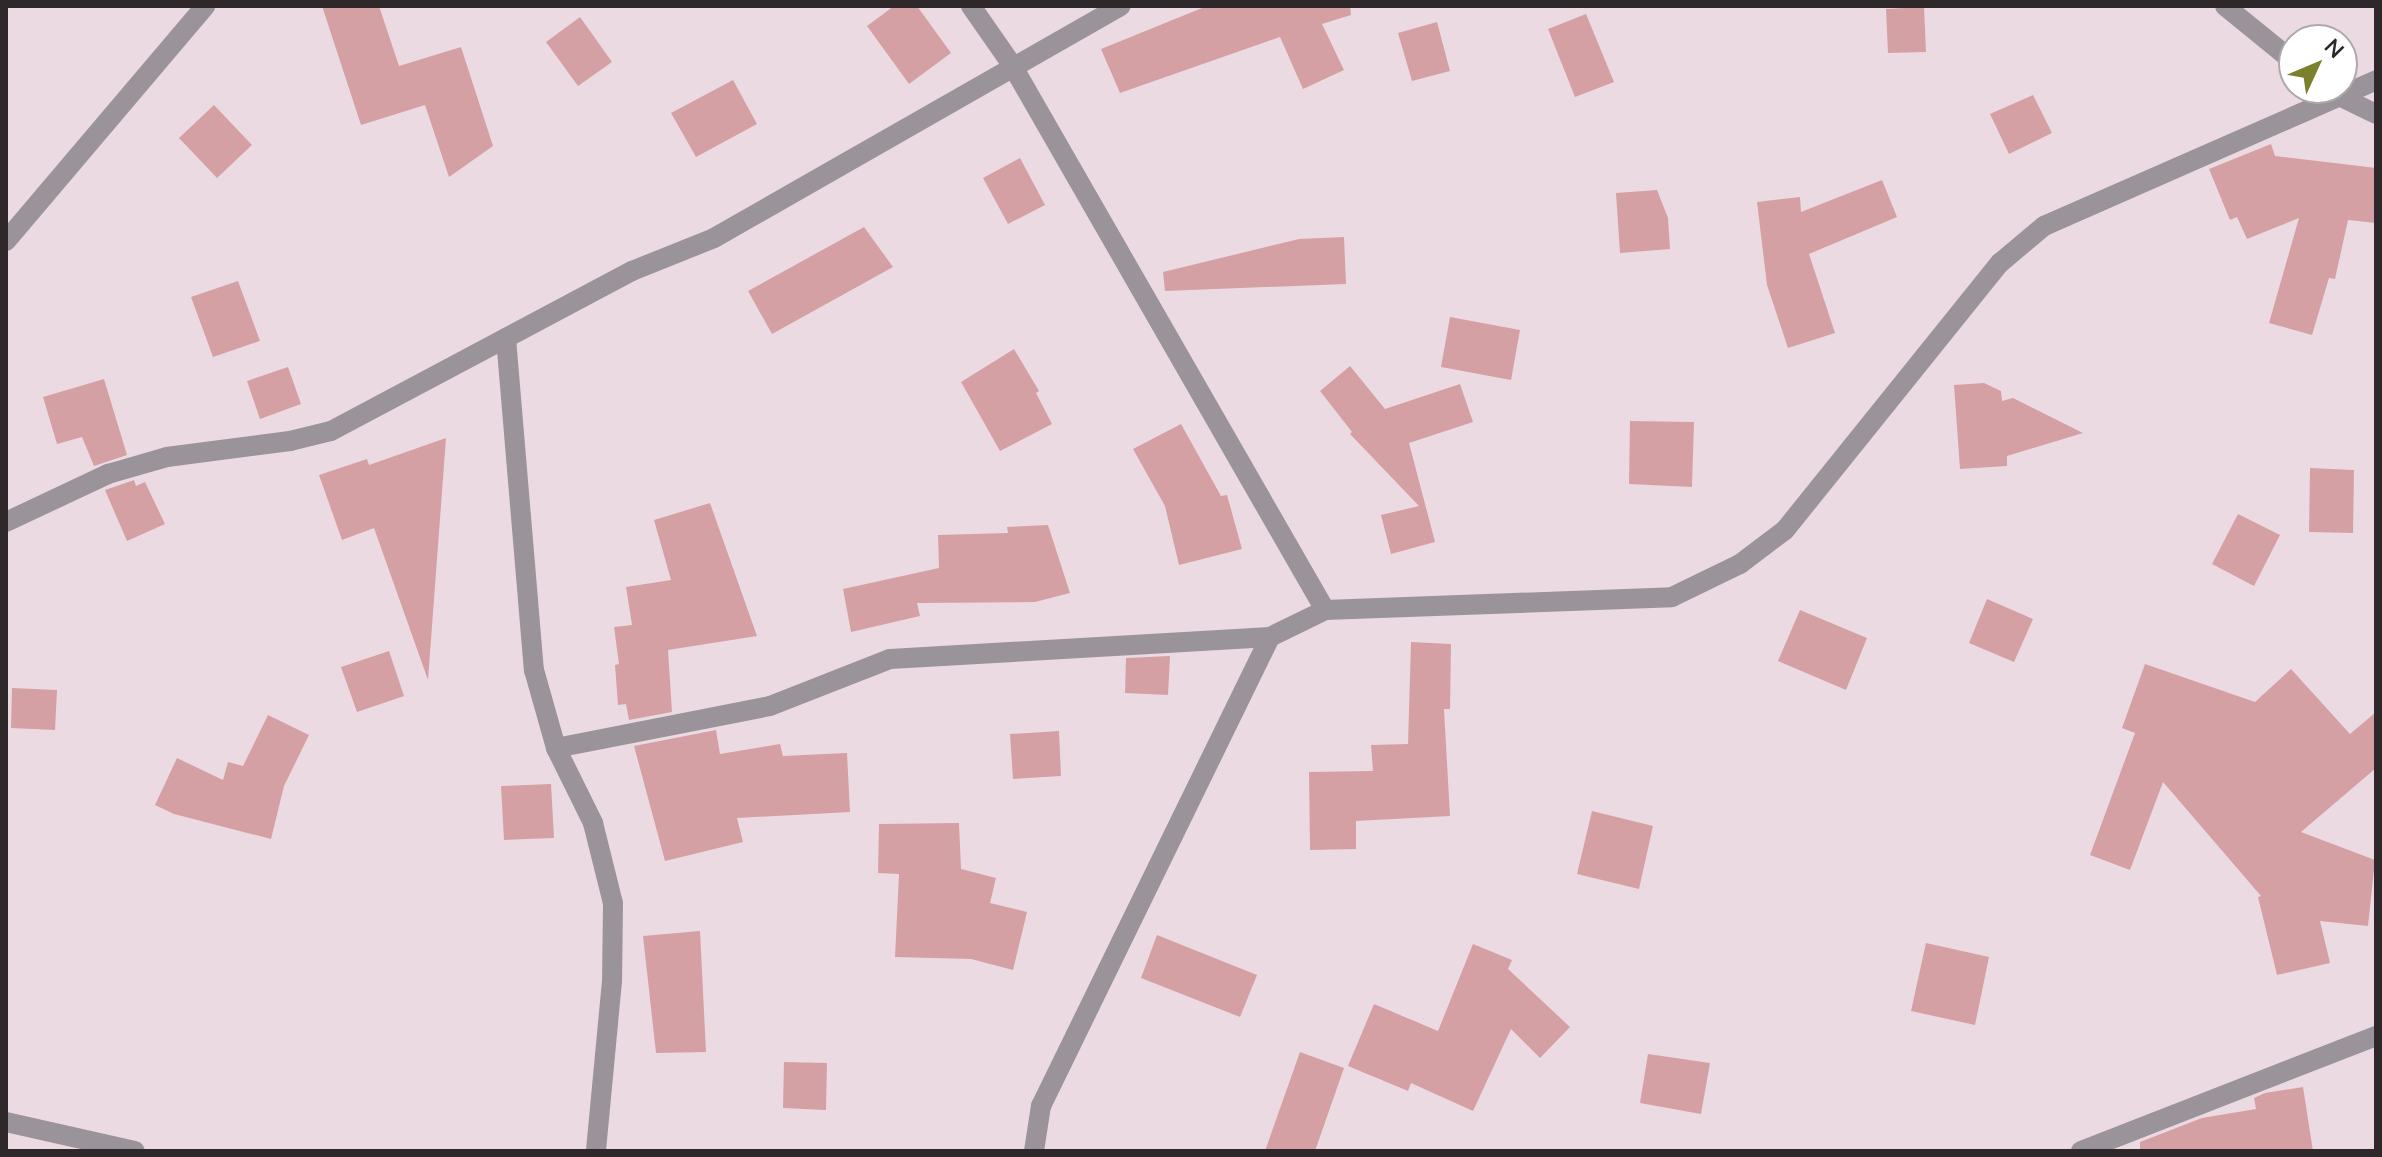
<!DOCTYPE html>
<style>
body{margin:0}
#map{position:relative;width:2382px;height:1157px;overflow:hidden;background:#ecdae2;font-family:"Nunito Sans",sans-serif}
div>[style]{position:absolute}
.building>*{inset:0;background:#d5a0a4}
.minor>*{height:20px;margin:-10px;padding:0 10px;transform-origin:10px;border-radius:10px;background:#9a949a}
span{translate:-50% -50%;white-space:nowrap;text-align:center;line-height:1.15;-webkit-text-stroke:6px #fff;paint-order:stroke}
.frame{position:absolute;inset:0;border:8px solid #2f282b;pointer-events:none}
.north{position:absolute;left:2278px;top:24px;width:80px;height:80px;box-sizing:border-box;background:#fff;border:2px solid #aca9aa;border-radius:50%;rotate:46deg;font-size:22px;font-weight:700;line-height:32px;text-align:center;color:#2f282b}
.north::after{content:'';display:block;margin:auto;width:28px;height:36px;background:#7a802b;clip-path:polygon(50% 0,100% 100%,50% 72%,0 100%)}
</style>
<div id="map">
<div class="building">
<i style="clip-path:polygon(322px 6px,379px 6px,399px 66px,461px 47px,493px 146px,449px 177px,425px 105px,361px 125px)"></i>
<i style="clip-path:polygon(894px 6px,917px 6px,951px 53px,909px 84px,867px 26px)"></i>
<i style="clip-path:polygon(1207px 6px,1350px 6px,1351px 15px,1322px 24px,1344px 70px,1303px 89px,1280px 37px,1120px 93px,1101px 49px)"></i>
<i style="clip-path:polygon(1924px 7px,1926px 52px,1888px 53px,1886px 9px)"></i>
<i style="clip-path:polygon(1586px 14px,1614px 82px,1575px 97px,1548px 29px)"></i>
<i style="clip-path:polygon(580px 17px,612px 62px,578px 86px,546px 42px)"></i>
<i style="clip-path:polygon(1437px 22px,1450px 71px,1412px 81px,1398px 33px)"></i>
<i style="clip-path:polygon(733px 80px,757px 124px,696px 157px,671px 113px)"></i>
<i style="clip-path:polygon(2033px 95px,2052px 133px,2009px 154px,1990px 114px)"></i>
<i style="clip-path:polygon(214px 105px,252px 145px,217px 178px,179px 138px)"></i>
<i style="clip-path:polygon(2271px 144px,2275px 156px,2376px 168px,2376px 223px,2348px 220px,2335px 279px,2329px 278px,2312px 335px,2269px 323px,2299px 218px,2247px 239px,2237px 217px,2230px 220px,2209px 169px)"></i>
<i style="clip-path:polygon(1020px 158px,1045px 205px,1008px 224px,983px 178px)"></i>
<i style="clip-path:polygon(1882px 180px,1897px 217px,1809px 254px,1835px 333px,1788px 348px,1767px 285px,1757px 202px,1800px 197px,1801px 212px)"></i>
<i style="clip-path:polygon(1657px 190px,1668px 218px,1670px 249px,1620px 253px,1616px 193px)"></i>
<i style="clip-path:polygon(864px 227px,893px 267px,772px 334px,748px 291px)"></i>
<i style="clip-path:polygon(1344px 237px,1346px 284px,1165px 291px,1163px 272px,1299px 239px)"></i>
<i style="clip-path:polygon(238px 281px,260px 341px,213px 357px,191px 297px)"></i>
<i style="clip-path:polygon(1450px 317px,1520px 330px,1511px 380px,1441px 367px)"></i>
<i style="clip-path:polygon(1014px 349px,1039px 391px,1036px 393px,1052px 424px,1000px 451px,961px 382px)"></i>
<i style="clip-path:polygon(1350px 366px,1385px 409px,1460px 384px,1473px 422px,1409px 443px,1435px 542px,1391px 554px,1381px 515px,1419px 506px,1350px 434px,1352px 432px,1320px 391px)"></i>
<i style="clip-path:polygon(288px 367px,301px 404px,260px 419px,247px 381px)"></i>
<i style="clip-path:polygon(104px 379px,127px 455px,94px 466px,82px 437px,57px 444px,43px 397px)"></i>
<i style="clip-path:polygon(1984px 383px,2001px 391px,2002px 401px,2013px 398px,2083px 433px,2007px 456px,2007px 466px,1960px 469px,1954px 385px)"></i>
<i style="clip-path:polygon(1630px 421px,1694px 422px,1692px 487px,1629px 484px)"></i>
<i style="clip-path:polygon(1181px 424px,1221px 496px,1227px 495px,1242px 549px,1179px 565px,1165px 506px,1133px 449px)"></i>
<i style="clip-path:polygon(446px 438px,428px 680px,374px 528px,342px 540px,319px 475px,367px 459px,369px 465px)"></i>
<i style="clip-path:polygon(2310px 468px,2354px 470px,2353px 533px,2309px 532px)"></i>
<i style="clip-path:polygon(134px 480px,136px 486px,145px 482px,165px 524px,127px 541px,105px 490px)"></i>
<i style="clip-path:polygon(710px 503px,757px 636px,668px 650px,672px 712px,629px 720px,626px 704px,618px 705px,615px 665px,619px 664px,614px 627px,632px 625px,626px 587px,671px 580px,654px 520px)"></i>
<i style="clip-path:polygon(2238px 514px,2280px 535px,2254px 586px,2212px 564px)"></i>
<i style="clip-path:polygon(1048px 525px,1070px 593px,1035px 602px,917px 603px,920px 616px,851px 632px,843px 589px,939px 568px,938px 535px,1008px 533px,1007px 527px)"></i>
<i style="clip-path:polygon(1987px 599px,2033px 619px,2014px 662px,1969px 643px)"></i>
<i style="clip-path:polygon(1800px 610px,1867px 638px,1846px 690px,1778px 661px)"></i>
<i style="clip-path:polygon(1411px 642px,1451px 644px,1450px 709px,1444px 709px,1450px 816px,1356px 821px,1356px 849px,1310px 850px,1309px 772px,1373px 771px,1371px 745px,1408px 744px)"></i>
<i style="clip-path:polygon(389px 651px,404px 696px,357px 712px,341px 667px)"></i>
<i style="clip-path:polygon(1170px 656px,1168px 695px,1125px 693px,1126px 658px)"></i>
<i style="clip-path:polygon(2145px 664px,2255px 702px,2291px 669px,2350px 734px,2376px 712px,2376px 768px,2301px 832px,2375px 860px,2368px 926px,2320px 921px,2330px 963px,2277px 975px,2258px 897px,2261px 896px,2163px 782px,2130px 870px,2090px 855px,2135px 733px,2122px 728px)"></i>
<i style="clip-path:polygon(12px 688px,57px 690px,55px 730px,11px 728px)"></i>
<i style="clip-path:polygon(268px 715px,309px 735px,284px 786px,271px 839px,174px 814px,155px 805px,177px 758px,223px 780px,228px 762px,243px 766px)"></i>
<i style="clip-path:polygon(716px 730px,720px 754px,780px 744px,783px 756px,847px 753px,850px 812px,737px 818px,743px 842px,665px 861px,634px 746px)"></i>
<i style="clip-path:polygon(1059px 731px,1061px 776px,1013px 779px,1010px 734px)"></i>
<i style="clip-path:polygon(551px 784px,554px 838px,504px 840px,501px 786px)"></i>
<i style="clip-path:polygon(1592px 811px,1653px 826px,1639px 889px,1577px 874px)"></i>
<i style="clip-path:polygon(959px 823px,961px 869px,996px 878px,990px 903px,1027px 912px,1013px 970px,971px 959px,895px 957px,899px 874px,878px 873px,879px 824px)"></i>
<i style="clip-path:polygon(700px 931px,706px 1052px,656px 1053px,643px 936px)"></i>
<i style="clip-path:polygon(1157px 935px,1257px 975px,1240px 1017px,1141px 978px)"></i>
<i style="clip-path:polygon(1926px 943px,1989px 957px,1975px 1025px,1911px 1011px)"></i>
<i style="clip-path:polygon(1473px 944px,1512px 960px,1508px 969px,1570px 1027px,1540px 1058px,1511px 1029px,1473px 1111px,1411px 1083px,1408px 1091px,1348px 1066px,1374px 1004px,1438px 1031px)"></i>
<i style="clip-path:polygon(1300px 1052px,1344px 1068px,1315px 1151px,1265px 1151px)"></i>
<i style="clip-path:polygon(1648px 1054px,1710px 1063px,1701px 1114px,1640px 1103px)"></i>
<i style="clip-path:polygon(784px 1062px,827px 1063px,826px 1110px,783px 1108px)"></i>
<i style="clip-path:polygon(2303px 1087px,2313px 1151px,2140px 1151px,2140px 1142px,2202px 1118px,2256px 1109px,2254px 1098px,2265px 1093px)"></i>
</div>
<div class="minor">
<i style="left:971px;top:6px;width:72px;rotate:55.2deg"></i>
<i style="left:1012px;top:65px;width:628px;rotate:60.13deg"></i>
<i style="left:2225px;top:6px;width:89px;rotate:39.1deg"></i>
<i style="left:2329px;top:91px;width:52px;rotate:26.1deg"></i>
<i style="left:6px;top:241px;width:308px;rotate:-49.7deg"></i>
<i style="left:506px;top:338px;width:333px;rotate:85.2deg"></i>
<i style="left:534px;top:670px;width:81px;rotate:74.2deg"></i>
<i style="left:556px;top:748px;width:84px;rotate:63.7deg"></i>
<i style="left:593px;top:823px;width:82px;rotate:76deg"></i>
<i style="left:613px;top:903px;width:78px;rotate:90.7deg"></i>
<i style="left:612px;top:981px;width:171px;rotate:95.4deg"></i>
<i style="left:6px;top:522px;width:113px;rotate:-25.2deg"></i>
<i style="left:108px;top:474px;width:61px;rotate:-16.1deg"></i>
<i style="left:167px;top:457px;width:124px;rotate:-7.4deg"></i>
<i style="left:290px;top:441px;width:42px;rotate:-13.7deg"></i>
<i style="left:331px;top:431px;width:341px;rotate:-28deg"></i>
<i style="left:632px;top:271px;width:88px;rotate:-21.9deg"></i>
<i style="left:714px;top:238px;width:468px;rotate:-29.7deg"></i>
<i style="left:556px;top:748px;width:218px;rotate:-11.1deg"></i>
<i style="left:770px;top:706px;width:129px;rotate:-21.4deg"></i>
<i style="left:890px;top:659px;width:381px;rotate:-3.3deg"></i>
<i style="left:1270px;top:637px;width:61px;rotate:-26.1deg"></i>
<i style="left:1325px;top:610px;width:347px;rotate:-2.1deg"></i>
<i style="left:1672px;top:597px;width:76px;rotate:-25.9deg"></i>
<i style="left:1740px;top:564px;width:56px;rotate:-37.1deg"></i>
<i style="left:1785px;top:530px;width:343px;rotate:-51.2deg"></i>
<i style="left:2000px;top:263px;width:57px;rotate:-40.1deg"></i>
<i style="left:2044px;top:226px;width:363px;rotate:-23.7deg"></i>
<i style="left:6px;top:1122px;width:132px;rotate:12.7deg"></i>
<i style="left:1034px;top:1151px;width:46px;rotate:-81.2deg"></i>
<i style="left:1041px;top:1106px;width:522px;rotate:-63.97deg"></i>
<i style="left:2081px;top:1151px;width:317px;rotate:-21.3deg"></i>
</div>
<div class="frame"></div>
<div class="north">N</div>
</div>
